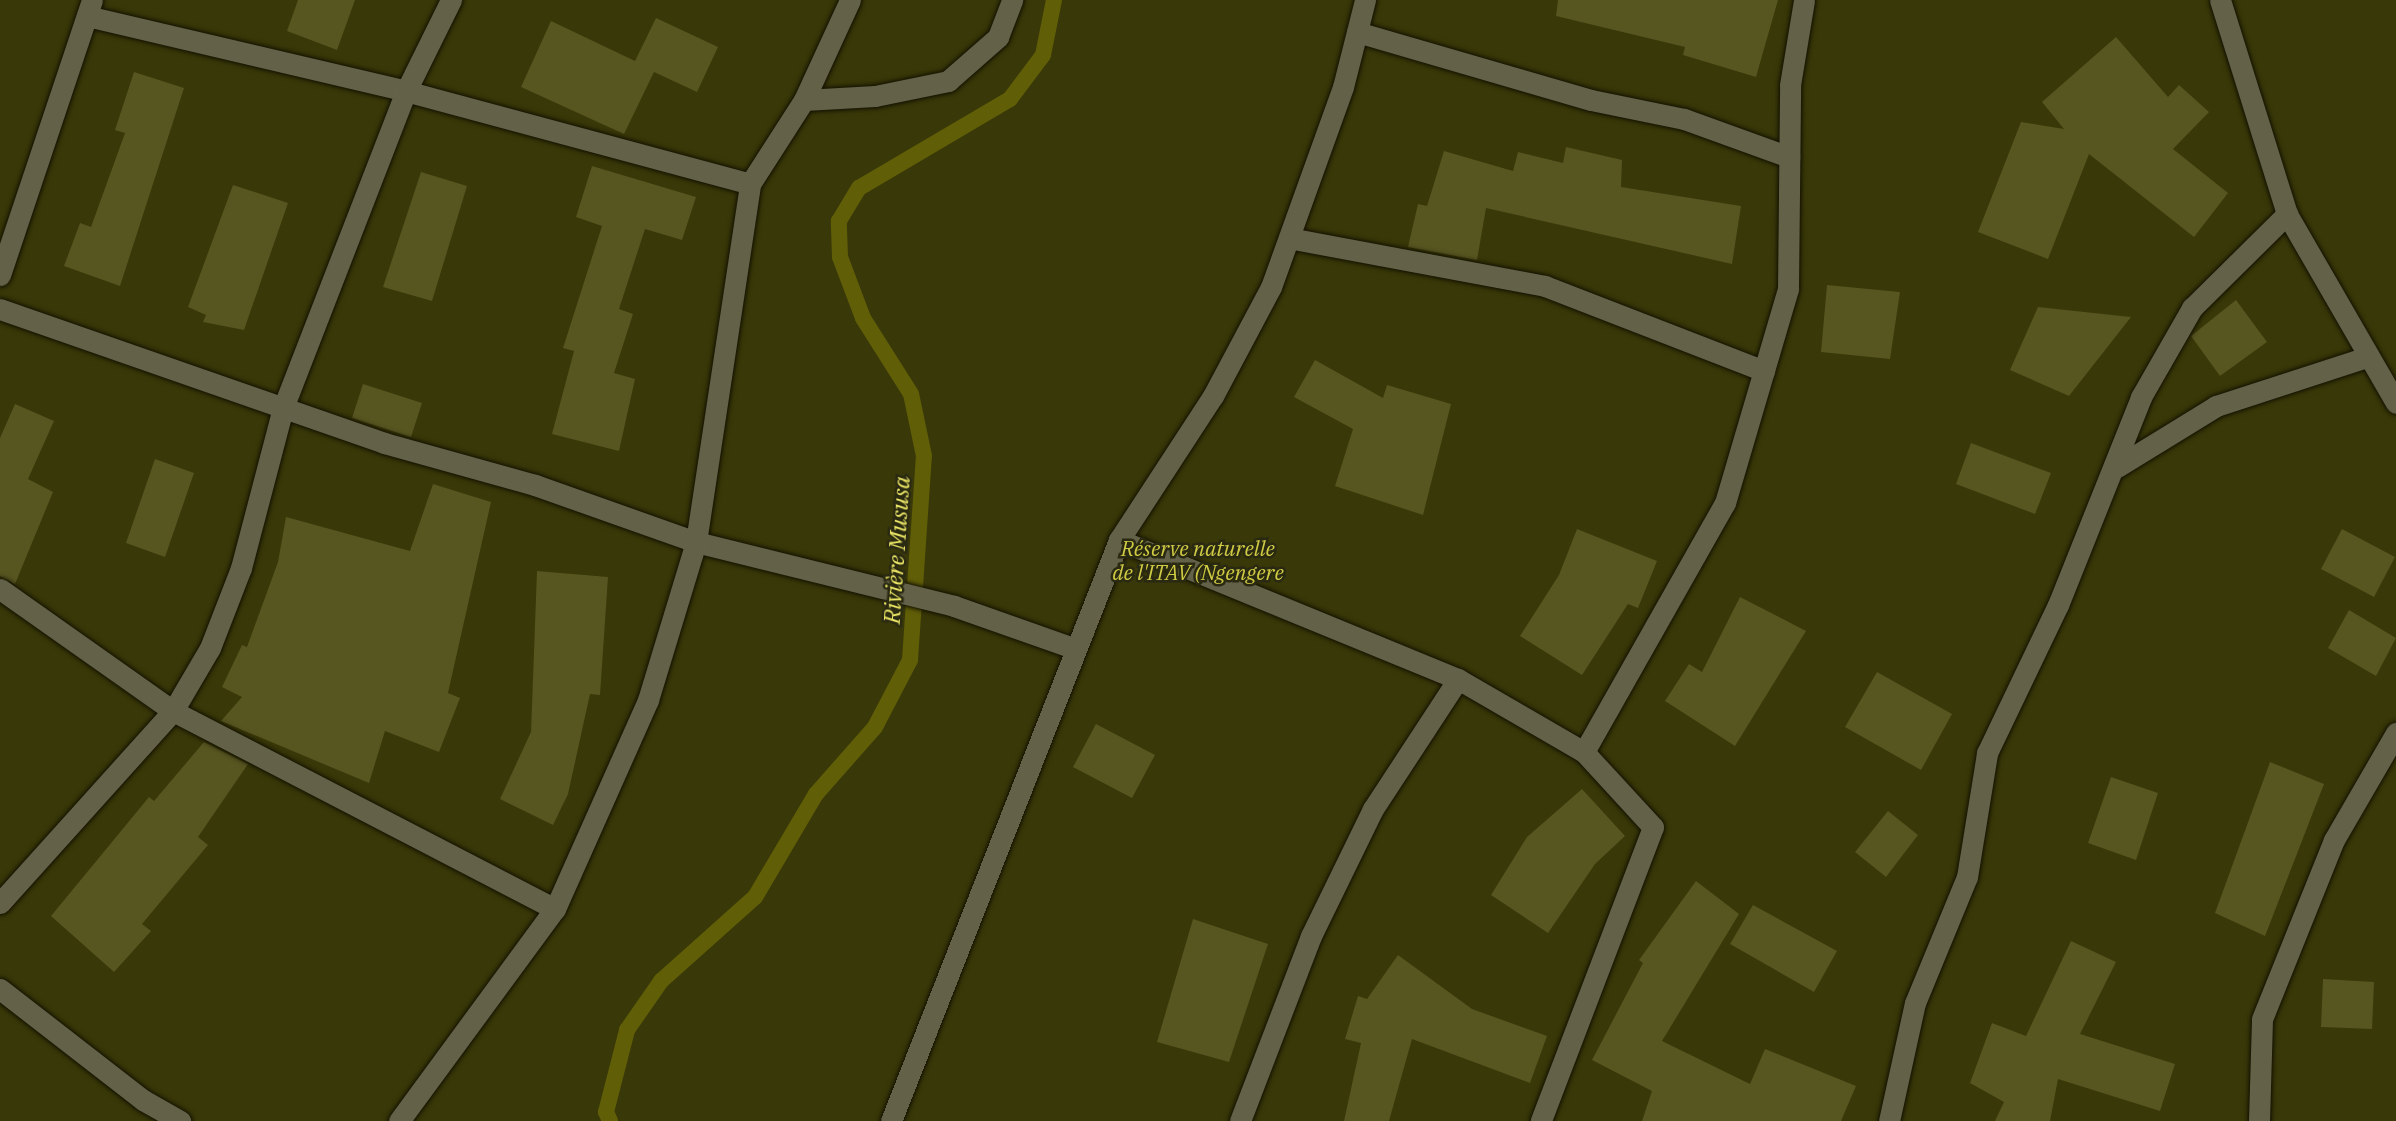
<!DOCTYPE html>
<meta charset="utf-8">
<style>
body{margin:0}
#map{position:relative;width:2396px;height:1121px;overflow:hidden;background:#2a2911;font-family:"IBM Plex Serif",serif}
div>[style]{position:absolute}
.green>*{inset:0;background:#393808}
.stream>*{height:16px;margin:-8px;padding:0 8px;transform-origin:8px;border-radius:8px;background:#615e08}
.building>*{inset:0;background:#575520}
.roads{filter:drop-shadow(0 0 2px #131100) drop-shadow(0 0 2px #131100)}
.street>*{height:21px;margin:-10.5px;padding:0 10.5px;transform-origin:10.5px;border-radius:10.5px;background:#636249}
span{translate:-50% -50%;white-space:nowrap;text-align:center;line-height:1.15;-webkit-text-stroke:5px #2a2911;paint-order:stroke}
.park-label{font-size:21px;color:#d0cb44;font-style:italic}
.water-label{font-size:23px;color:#efea67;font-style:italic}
</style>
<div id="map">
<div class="green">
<i style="clip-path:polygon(0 0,2396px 0,2396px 1121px,0 1121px)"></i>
</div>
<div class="stream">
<i style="left:610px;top:1121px;width:10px;rotate:-114deg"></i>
<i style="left:606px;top:1112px;width:85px;rotate:-75.6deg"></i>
<i style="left:627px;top:1030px;width:60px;rotate:-55.2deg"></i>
<i style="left:661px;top:981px;width:126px;rotate:-41.8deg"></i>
<i style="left:755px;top:897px;width:120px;rotate:-59.4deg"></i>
<i style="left:816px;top:794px;width:89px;rotate:-48.6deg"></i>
<i style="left:875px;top:727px;width:76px;rotate:-62.4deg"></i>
<i style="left:910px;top:660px;width:204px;rotate:-86.1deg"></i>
<i style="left:924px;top:456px;width:63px;rotate:-101.8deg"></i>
<i style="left:911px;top:394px;width:90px;rotate:-122.3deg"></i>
<i style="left:863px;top:318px;width:65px;rotate:-110.7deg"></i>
<i style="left:840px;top:257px;width:36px;rotate:-92deg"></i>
<i style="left:839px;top:221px;width:39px;rotate:-59deg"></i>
<i style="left:859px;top:188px;width:175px;rotate:-30.5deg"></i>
<i style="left:1010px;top:99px;width:55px;rotate:-53.1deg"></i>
<i style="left:1043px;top:55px;width:56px;rotate:-78.7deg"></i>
</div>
<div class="building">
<i style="clip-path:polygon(298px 0,355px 0,337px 50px,287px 31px)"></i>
<i style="clip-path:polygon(1558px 0,1778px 0,1756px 77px,1683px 55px,1685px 47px,1556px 16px)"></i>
<i style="clip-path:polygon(656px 18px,718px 47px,697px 92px,654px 72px,624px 134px,521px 87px,551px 21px,635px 61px)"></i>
<i style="clip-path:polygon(2116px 37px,2168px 97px,2179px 85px,2209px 112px,2173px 149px,2228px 193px,2194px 237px,2089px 154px,2048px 259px,1978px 232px,2021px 122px,2064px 129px,2042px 102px)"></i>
<i style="clip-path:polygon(134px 72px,184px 88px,120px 286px,64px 266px,80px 223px,91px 227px,125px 133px,115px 130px)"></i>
<i style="clip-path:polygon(1566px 147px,1622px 160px,1621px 187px,1741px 206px,1732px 264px,1486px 208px,1477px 260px,1408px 247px,1418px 204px,1427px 206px,1444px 151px,1513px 171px,1518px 152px,1563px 163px)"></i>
<i style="clip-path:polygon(592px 166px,696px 197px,682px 240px,645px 229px,619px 309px,633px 314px,614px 373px,635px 379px,619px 451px,552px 434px,574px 351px,563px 348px,602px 226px,576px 217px)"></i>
<i style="clip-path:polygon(421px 172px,467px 186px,432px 301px,383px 287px)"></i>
<i style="clip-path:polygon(233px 185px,288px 203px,244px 330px,203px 322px,206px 315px,188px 307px)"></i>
<i style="clip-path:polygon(1827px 285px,1900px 292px,1890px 359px,1821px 352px)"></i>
<i style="clip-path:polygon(2236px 300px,2267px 342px,2220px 376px,2191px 336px)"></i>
<i style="clip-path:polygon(2038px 307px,2131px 317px,2069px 396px,2010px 370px)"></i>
<i style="clip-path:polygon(1315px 360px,1383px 398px,1387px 385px,1451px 404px,1423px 515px,1335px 486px,1353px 429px,1294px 397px)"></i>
<i style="clip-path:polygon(363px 384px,422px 403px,411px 437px,352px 418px)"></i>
<i style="clip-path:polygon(15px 404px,54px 421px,28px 479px,53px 492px,15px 584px,0 576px,0 438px)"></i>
<i style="clip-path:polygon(1971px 443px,2051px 473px,2035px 514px,1956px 484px)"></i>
<i style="clip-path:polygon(155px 459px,194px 473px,165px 557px,126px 543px)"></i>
<i style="clip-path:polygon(433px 484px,491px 502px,448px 693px,460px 698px,439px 752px,385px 731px,369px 783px,221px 721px,242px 697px,222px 687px,242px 645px,247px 647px,278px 562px,286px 517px,410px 551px)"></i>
<i style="clip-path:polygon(1577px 529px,1657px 561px,1638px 608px,1628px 604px,1582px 675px,1520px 636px,1559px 575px)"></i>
<i style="clip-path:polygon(2342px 529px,2395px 557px,2374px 597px,2321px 569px)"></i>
<i style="clip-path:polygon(537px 571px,608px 577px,600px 695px,590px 694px,568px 794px,553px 825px,500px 799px,531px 732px)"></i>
<i style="clip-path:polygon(1740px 597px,1806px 631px,1735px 746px,1665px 701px,1689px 664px,1702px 672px)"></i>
<i style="clip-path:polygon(2349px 610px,2396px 638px,2376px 676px,2328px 648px)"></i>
<i style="clip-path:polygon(1877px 672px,1952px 714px,1921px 770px,1845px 727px)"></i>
<i style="clip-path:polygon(1096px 724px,1155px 755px,1132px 798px,1073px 767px)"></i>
<i style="clip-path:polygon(204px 742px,248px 764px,198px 837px,208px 845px,142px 924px,151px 931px,114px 972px,51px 916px,149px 797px,154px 801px)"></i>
<i style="clip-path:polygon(2270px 762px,2324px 784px,2265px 936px,2215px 913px)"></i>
<i style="clip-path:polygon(2111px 777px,2158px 793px,2136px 860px,2088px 843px)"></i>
<i style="clip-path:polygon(1582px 789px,1625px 836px,1595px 864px,1548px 933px,1491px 895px,1527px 837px)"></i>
<i style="clip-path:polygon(1888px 811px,1918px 835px,1886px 877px,1855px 852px)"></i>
<i style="clip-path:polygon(1696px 881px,1739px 914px,1662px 1041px,1750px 1084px,1765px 1049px,1856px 1086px,1841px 1121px,1642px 1121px,1652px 1091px,1592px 1060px,1643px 963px,1639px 960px)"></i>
<i style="clip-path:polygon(1753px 905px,1837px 951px,1814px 992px,1730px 944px)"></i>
<i style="clip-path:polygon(1193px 919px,1268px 944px,1229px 1062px,1157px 1042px)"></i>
<i style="clip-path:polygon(2071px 941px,2116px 962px,2080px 1034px,2175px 1064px,2160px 1111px,2058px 1079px,2050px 1121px,1995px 1121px,2004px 1102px,1970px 1083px,1992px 1023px,2026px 1036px)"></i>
<i style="clip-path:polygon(1398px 955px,1472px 1009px,1547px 1036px,1530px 1083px,1412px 1039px,1389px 1121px,1344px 1121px,1361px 1043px,1345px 1039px,1358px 996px,1367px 999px)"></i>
<i style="clip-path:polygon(2323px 979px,2374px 982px,2372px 1029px,2321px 1027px)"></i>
</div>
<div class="roads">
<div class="street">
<i style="left:2220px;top:0;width:224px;rotate:72.6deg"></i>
<i style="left:2287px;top:214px;width:218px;rotate:60deg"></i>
<i style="left:87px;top:16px;width:328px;rotate:13.2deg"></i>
<i style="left:406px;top:91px;width:356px;rotate:15.1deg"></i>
<i style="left:1357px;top:32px;width:244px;rotate:16.2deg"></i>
<i style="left:1591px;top:100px;width:95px;rotate:11.5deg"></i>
<i style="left:1684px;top:119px;width:112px;rotate:19.9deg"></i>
<i style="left:804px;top:100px;width:71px;rotate:-3.2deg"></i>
<i style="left:875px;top:96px;width:75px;rotate:-11.6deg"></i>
<i style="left:948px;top:81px;width:67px;rotate:-41.3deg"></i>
<i style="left:998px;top:37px;width:40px;rotate:-69deg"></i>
<i style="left:1289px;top:238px;width:260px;rotate:10.6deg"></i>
<i style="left:1545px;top:286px;width:235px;rotate:21.2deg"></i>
<i style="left:0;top:275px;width:290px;rotate:-71.5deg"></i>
<i style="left:0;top:309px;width:407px;rotate:19.2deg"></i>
<i style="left:384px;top:443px;width:157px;rotate:15.5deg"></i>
<i style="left:535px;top:485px;width:171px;rotate:19.5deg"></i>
<i style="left:696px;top:542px;width:266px;rotate:13.9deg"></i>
<i style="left:954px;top:606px;width:126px;rotate:19.4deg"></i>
<i style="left:2117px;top:467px;width:116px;rotate:-31.6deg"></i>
<i style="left:2216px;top:406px;width:159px;rotate:-18deg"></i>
<i style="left:1119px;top:540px;width:366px;rotate:22.3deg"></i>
<i style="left:1458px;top:679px;width:146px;rotate:30.1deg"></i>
<i style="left:1584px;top:752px;width:102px;rotate:47.4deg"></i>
<i style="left:1653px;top:827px;width:315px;rotate:110.9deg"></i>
<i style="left:0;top:589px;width:212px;rotate:35.2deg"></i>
<i style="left:173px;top:711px;width:430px;rotate:27.4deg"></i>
<i style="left:1584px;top:752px;width:286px;rotate:-60.5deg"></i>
<i style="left:1725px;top:503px;width:223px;rotate:-73.6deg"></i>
<i style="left:1788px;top:289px;width:204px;rotate:-89.4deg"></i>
<i style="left:1790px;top:85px;width:86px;rotate:-80.6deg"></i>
<i style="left:0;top:903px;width:258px;rotate:-48deg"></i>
<i style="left:173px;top:711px;width:73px;rotate:-59.6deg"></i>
<i style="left:210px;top:648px;width:86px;rotate:-68.8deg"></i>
<i style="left:241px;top:568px;width:165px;rotate:-75.3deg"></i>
<i style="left:283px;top:408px;width:340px;rotate:-68.8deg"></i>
<i style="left:406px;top:91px;width:102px;rotate:-63.7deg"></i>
<i style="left:0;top:989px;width:181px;rotate:37.8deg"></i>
<i style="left:143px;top:1100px;width:43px;rotate:29.6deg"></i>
<i style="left:399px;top:1121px;width:263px;rotate:-53.7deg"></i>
<i style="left:555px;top:909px;width:229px;rotate:-66deg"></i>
<i style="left:648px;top:700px;width:165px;rotate:-73.1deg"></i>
<i style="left:696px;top:542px;width:362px;rotate:-81.4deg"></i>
<i style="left:750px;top:184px;width:100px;rotate:-57.3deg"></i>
<i style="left:804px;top:100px;width:110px;rotate:-65.3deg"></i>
<i style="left:891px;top:1121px;width:624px;rotate:-68.57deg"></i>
<i style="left:1119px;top:540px;width:172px;rotate:-56.9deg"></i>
<i style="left:1213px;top:396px;width:123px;rotate:-62deg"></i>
<i style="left:1271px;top:287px;width:213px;rotate:-70.2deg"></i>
<i style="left:1343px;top:87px;width:90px;rotate:-75.8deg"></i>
<i style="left:1240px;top:1121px;width:198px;rotate:-69deg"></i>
<i style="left:1311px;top:936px;width:141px;rotate:-64deg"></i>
<i style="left:1373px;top:809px;width:155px;rotate:-56.8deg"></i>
<i style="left:1889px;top:1121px;width:121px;rotate:-77.6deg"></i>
<i style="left:1915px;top:1003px;width:136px;rotate:-67.6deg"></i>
<i style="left:1967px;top:877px;width:126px;rotate:-80.8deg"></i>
<i style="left:1987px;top:753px;width:164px;rotate:-64.4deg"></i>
<i style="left:2058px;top:605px;width:224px;rotate:-68.2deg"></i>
<i style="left:2141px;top:397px;width:103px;rotate:-60.2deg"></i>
<i style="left:2192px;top:308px;width:134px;rotate:-44.7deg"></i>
<i style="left:2259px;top:1121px;width:102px;rotate:-88.3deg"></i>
<i style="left:2262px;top:1019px;width:193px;rotate:-68.1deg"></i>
<i style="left:2334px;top:840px;width:124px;rotate:-59.9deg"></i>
</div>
</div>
<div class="park-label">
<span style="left:1198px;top:560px">Réserve naturelle<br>de l'ITAV (Ngengere</span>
</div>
<div class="water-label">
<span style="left:896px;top:550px;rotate:-86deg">Rivière Mususa</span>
</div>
</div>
